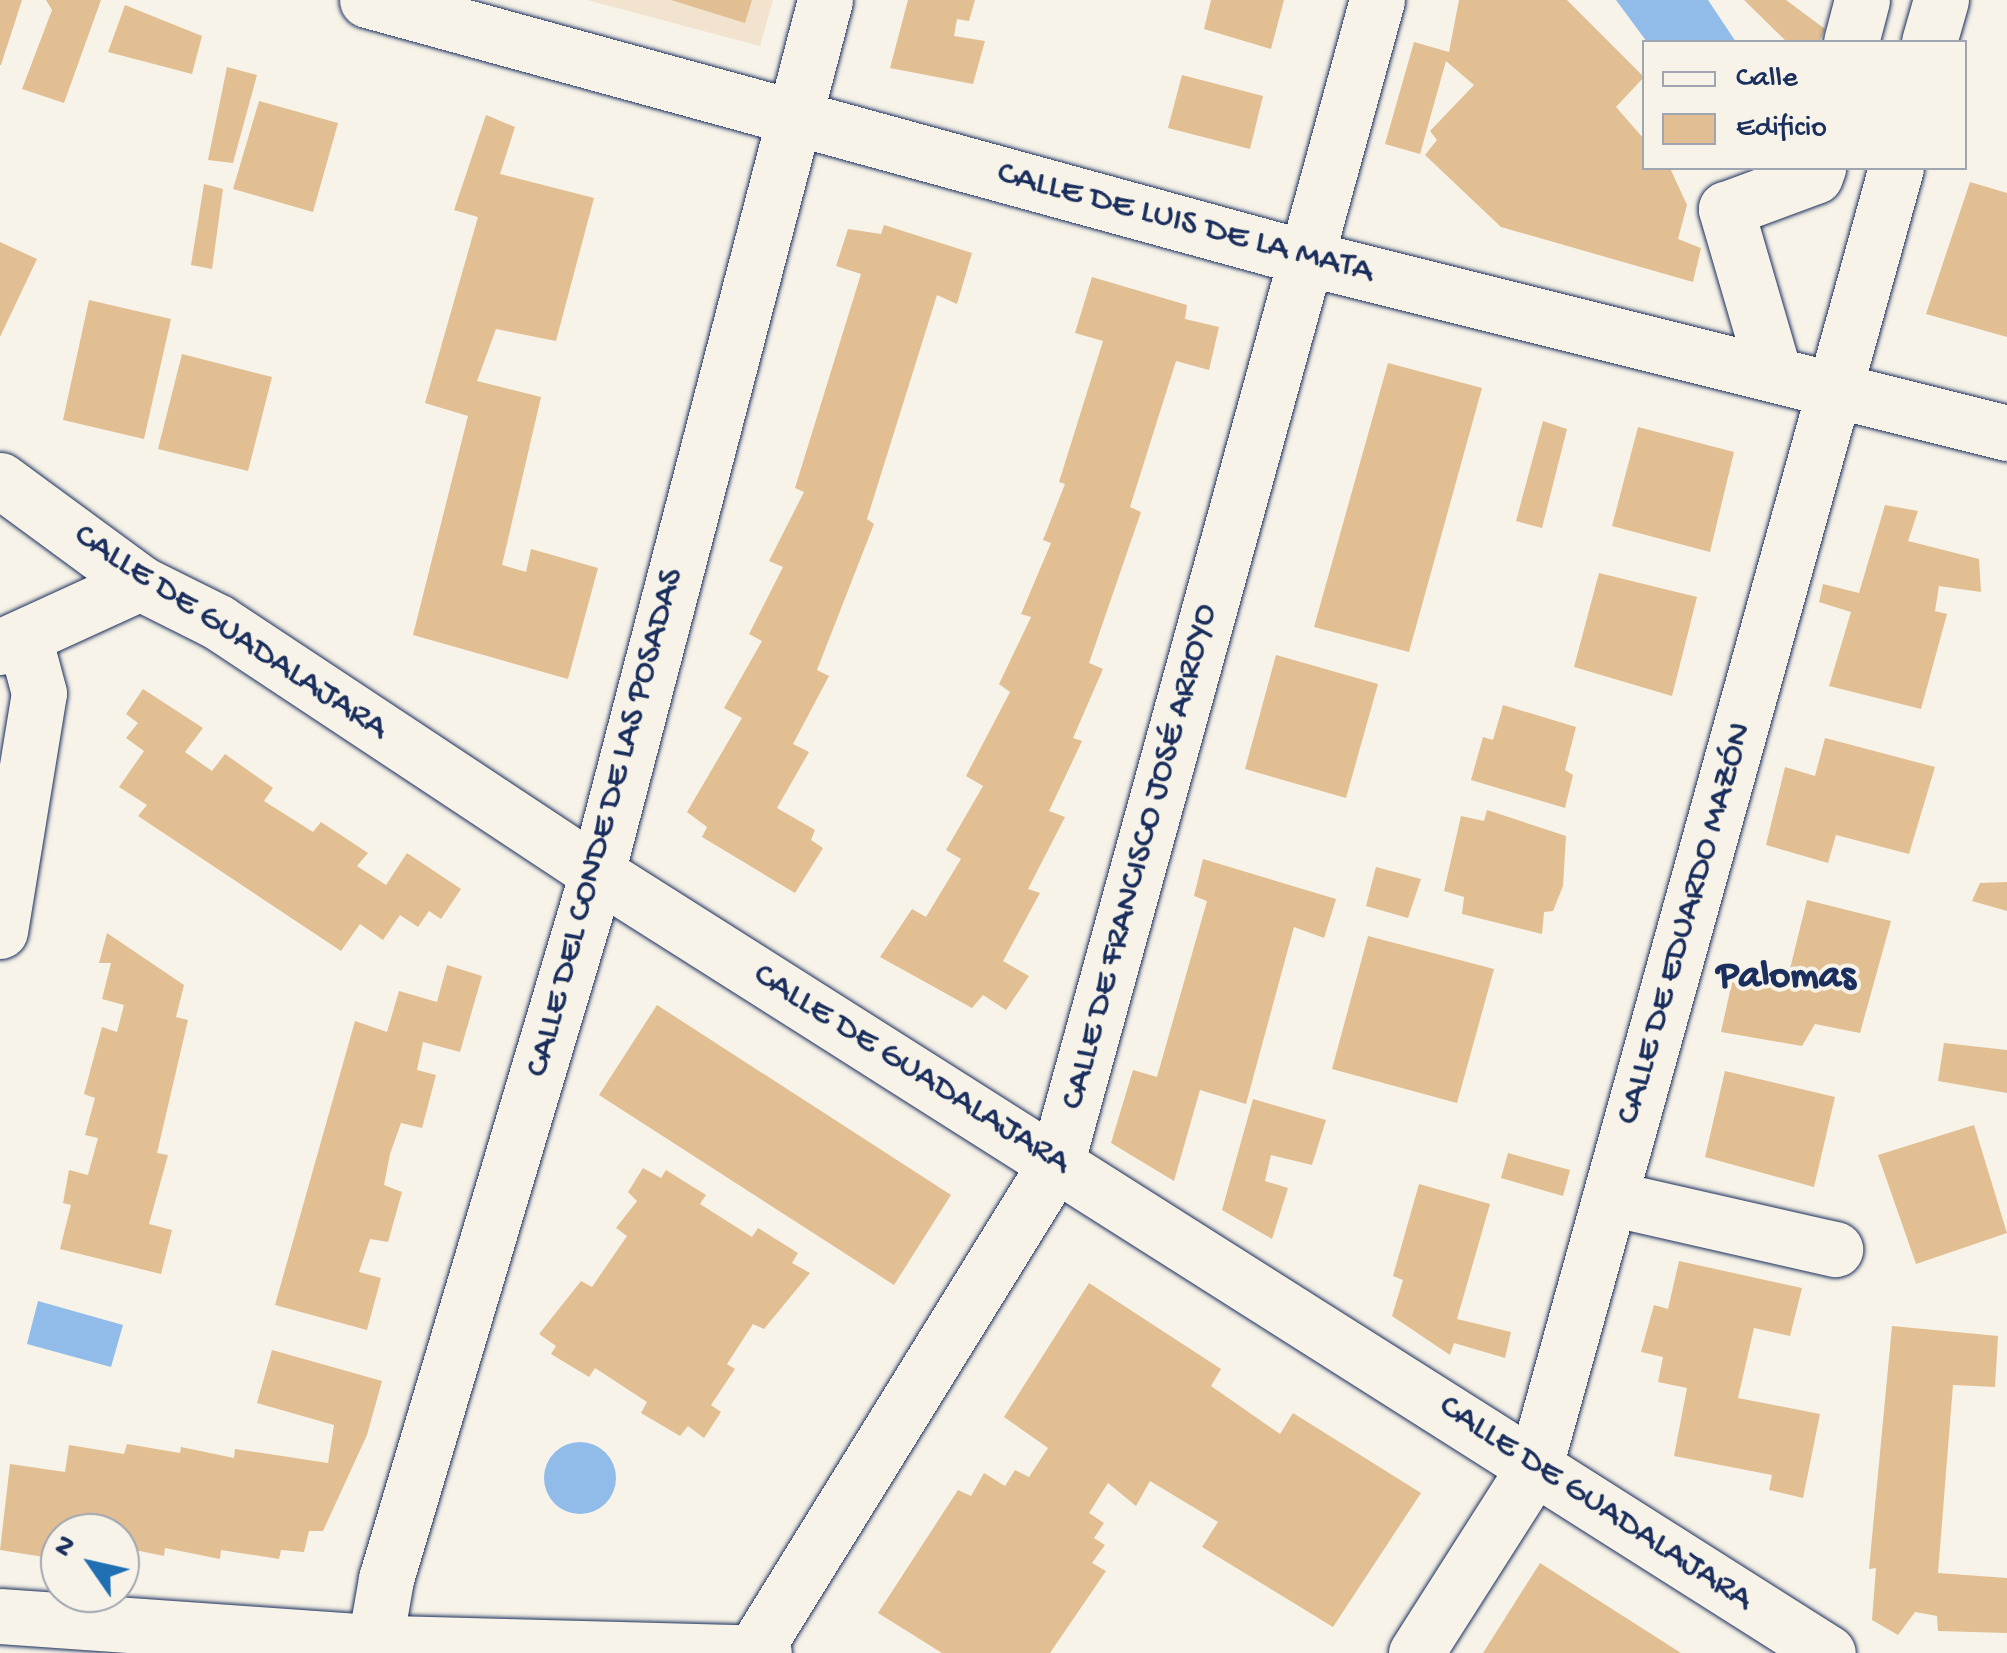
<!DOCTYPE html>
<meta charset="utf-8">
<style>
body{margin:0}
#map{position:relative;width:2007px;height:1653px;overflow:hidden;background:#f7f3e8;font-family:"Gochi Hand",sans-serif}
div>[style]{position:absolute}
.built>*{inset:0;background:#f1e3ce}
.water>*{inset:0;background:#91bcea}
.round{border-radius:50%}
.building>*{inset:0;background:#e2bf93}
.roads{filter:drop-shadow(0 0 2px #1b2f5e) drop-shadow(0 0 2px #1b2f5e)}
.minor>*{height:55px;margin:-27.5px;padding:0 27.5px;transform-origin:27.5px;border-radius:27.5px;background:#f7f3e8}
span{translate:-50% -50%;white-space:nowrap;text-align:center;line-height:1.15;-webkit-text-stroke:8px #f7f3e8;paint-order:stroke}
.street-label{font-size:35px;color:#1b2f5e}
.quarter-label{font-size:40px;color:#1b2f5e;font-weight:700}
.legend{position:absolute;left:1642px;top:40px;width:325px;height:130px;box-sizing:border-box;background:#f7f3e8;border:2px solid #9fa5b1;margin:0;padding:12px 18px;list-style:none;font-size:30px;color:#1b2f5e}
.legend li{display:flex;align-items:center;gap:20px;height:50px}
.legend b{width:50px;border:2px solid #9fa5b1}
.north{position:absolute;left:40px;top:1513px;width:100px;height:100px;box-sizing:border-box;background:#f7f3e8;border:2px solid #9fa5b1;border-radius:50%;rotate:304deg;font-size:28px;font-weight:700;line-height:40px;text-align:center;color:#1b2f5e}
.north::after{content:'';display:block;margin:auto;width:35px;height:45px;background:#1f6fb2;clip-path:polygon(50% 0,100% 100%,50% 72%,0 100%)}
</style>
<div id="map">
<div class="built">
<i style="clip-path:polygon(587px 0,773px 0,760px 46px)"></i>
</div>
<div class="water">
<i style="clip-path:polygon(1616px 0,1708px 0,1736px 42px,1647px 42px)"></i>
<i style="clip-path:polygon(38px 1301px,123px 1325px,111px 1367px,27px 1344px)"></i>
<i class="round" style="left:544px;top:1442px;width:72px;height:72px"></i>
</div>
<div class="building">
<i style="clip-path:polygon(0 0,22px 0,1px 65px,0 65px)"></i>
<i style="clip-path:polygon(46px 0,101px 0,64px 103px,22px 89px,52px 10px)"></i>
<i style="clip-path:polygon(671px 0,752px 0,745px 23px)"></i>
<i style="clip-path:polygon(908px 0,975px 0,969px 21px,957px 19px,954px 36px,985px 41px,973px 84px,890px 68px)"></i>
<i style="clip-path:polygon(1211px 0,1284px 0,1271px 49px,1204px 29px)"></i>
<i style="clip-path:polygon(1459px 0,1567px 0,1644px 77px,1616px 107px,1644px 139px,1644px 168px,1670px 168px,1687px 205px,1678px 239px,1701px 248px,1693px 282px,1501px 227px,1425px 155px,1437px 140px,1430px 131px,1474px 85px,1446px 61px,1420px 154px,1385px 144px,1414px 42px,1449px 52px)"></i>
<i style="clip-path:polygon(1744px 0,1786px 0,1825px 29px,1819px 42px,1787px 42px)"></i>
<i style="clip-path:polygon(125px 5px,202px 36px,192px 74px,108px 52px)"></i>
<i style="clip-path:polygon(227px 67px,257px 75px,233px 163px,208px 160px)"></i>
<i style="clip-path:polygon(1182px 75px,1263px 96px,1250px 149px,1168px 128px)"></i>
<i style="clip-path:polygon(259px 101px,338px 123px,313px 212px,233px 189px)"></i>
<i style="clip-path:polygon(486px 115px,515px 127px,500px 174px,594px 198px,556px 341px,496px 329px,477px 381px,541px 397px,502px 565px,526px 572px,531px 549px,598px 568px,568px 679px,413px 635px,468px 416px,425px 403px,478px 217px,454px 210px)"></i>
<i style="clip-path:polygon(1970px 182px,2007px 193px,2007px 337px,1926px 314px)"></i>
<i style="clip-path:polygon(204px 184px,223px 189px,212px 269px,191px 265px)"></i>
<i style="clip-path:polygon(884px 225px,972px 253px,957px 304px,937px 295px,867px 519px,874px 524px,817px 670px,829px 676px,793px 744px,809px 752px,777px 808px,815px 830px,811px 840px,823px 848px,795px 893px,702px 837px,707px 827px,687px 812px,742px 718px,724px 708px,762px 641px,749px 634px,783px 567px,769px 561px,804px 492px,795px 488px,861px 274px,836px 266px,848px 229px,881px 234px)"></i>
<i style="clip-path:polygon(0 242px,37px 259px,0 337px)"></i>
<i style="clip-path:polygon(1092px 277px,1187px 305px,1185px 319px,1219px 327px,1209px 370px,1176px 361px,1130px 507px,1141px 512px,1089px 663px,1103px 669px,1073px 738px,1082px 741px,1049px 811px,1065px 817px,1028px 889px,1040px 893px,1003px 961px,1029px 976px,1006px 1010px,983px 995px,972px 1008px,880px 957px,912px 909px,926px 917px,961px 859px,946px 850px,983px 786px,966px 776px,1010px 692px,999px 684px,1031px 617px,1021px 614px,1051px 543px,1043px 540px,1065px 484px,1059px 482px,1103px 341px,1075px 333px)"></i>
<i style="clip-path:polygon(89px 300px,171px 319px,144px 439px,63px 420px)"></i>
<i style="clip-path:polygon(182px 354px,272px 377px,248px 471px,158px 449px)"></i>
<i style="clip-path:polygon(1388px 363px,1482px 388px,1409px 652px,1314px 627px)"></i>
<i style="clip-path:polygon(1543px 421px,1567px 429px,1542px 528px,1516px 521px)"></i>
<i style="clip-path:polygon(1638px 427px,1734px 452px,1710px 552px,1612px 526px)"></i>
<i style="clip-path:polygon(1885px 505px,1918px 511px,1908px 541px,1979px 559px,1981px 592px,1939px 586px,1935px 611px,1947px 614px,1921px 709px,1829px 686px,1851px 612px,1819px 602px,1823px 584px,1859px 593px)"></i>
<i style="clip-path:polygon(1599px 573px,1697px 597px,1672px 696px,1574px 667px)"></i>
<i style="clip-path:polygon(1276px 655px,1378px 684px,1346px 798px,1245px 769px)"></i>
<i style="clip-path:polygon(143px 689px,203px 728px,185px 752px,212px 771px,225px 754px,273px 788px,264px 801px,313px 832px,321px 822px,368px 853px,357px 866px,386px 885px,407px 853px,461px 889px,441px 919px,429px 911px,418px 927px,400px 915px,383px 940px,360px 924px,341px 951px,138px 816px,147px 805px,119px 787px,144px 751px,126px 738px,138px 723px,126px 714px)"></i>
<i style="clip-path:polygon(1503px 705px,1576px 727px,1565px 770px,1573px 775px,1565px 808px,1471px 780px,1483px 737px,1493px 740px)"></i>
<i style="clip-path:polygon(1825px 738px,1935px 767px,1909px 854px,1836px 835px,1828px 863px,1766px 845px,1785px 767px,1815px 776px)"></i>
<i style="clip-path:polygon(1487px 810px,1566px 836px,1563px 886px,1553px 911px,1544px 912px,1542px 934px,1462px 914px,1464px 897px,1444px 891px,1461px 816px,1484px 821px)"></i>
<i style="clip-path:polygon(1203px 859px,1336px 899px,1324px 938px,1294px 927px,1246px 1104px,1200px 1090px,1174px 1181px,1111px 1143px,1133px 1070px,1157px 1077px,1207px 901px,1194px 896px)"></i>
<i style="clip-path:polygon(1376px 867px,1421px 879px,1408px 918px,1366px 906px)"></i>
<i style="clip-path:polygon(2007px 882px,2007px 911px,1972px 901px,1980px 883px)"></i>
<i style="clip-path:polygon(1807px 900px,1891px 921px,1860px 1033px,1815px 1024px,1802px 1046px,1721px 1032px,1732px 982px,1785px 989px)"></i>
<i style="clip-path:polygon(107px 933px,184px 985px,176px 1017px,188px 1020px,157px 1153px,168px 1155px,149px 1224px,172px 1230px,161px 1274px,60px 1249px,71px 1205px,63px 1203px,69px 1170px,88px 1175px,98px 1138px,85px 1135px,95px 1098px,84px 1094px,102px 1027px,117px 1032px,124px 1005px,102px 999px,111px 963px,99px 963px)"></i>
<i style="clip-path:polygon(1368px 936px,1494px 969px,1457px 1103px,1332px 1069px)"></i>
<i style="clip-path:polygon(447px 965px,482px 976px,460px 1052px,423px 1042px,417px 1070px,436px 1075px,422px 1128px,401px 1123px,390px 1154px,384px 1185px,402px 1192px,388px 1242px,370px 1239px,359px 1272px,381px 1278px,367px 1330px,275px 1305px,355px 1021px,387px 1032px,399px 991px,437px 1002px)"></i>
<i style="clip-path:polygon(657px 1005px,951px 1195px,894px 1285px,599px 1095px)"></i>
<i style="clip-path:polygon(1944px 1043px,2007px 1050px,2007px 1093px,1938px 1081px)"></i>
<i style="clip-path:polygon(1725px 1071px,1835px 1097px,1814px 1187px,1705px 1157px)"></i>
<i style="clip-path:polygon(1253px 1099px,1326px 1120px,1312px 1165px,1271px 1155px,1265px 1181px,1288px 1188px,1272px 1239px,1222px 1210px)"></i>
<i style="clip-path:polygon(1974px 1125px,2007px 1233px,1916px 1264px,1878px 1155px)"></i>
<i style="clip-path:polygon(1508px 1153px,1570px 1170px,1563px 1196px,1501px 1178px)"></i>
<i style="clip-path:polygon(643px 1168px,661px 1178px,666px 1170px,706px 1195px,700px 1204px,752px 1237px,758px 1228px,798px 1253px,792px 1263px,810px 1273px,764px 1329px,753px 1324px,727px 1364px,735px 1369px,711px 1405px,721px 1412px,704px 1438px,688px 1426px,680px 1436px,641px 1413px,647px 1402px,595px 1368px,589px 1377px,551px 1354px,556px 1346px,539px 1334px,581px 1281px,592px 1287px,627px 1236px,616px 1228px,637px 1201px,628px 1192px)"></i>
<i style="clip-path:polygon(1419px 1184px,1490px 1204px,1457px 1319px,1511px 1332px,1505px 1358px,1454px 1343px,1450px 1355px,1392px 1316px,1403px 1280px,1393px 1276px)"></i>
<i style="clip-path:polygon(1679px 1261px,1802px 1288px,1790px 1336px,1754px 1328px,1738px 1398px,1820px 1414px,1803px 1498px,1769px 1490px,1772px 1475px,1674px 1456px,1687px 1388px,1658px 1382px,1663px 1357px,1641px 1352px,1654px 1305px,1668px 1309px)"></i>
<i style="clip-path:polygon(1089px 1283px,1221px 1369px,1211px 1386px,1280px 1434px,1293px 1413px,1421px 1493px,1333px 1627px,1202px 1547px,1218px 1522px,1150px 1481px,1136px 1506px,1108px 1483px,1089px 1513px,1104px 1523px,1094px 1538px,1105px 1545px,1092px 1563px,1106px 1571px,1050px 1653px,942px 1653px,878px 1613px,958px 1490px,971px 1496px,984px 1473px,1005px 1486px,1015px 1470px,1029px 1477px,1048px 1448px,1004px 1417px)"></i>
<i style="clip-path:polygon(1892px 1326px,1998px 1336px,1995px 1387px,1953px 1385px,1938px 1573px,2007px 1578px,2007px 1633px,1938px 1631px,1937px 1616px,1915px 1612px,1898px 1635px,1872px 1620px,1876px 1568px,1869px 1569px)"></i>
<i style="clip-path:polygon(272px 1350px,382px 1381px,367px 1435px,323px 1531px,309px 1531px,304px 1552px,281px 1550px,279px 1559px,221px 1550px,220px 1559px,165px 1548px,164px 1556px,120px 1547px,120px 1533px,60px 1533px,50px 1558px,0 1550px,10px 1464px,65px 1472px,69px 1445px,124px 1454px,127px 1444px,180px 1453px,181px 1447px,234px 1458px,235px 1449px,328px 1463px,334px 1425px,257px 1403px)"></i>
<i style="clip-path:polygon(1540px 1563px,1681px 1653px,1483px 1653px)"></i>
</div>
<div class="roads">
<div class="minor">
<i style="left:367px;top:0;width:975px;rotate:15.35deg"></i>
<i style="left:1307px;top:258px;width:722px;rotate:14.04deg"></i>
<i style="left:1851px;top:42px;width:43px;rotate:-75.3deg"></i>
<i style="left:1929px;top:42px;width:44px;rotate:-74.1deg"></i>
<i style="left:1773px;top:370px;width:168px;rotate:-106.3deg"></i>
<i style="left:1726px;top:209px;width:95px;rotate:-20.3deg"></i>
<i style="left:1815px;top:176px;width:9px;rotate:-69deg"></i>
<i style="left:0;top:480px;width:174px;rotate:36.3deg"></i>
<i style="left:140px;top:583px;width:87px;rotate:26.6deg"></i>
<i style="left:218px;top:622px;width:455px;rotate:33.5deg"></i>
<i style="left:597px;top:873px;width:1457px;rotate:32.36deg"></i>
<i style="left:0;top:647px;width:154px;rotate:-24.6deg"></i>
<i style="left:0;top:931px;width:241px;rotate:-80.7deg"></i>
<i style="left:39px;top:693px;width:58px;rotate:-105deg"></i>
<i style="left:1610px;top:1198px;width:231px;rotate:12.8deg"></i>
<i style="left:0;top:1616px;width:391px;rotate:4deg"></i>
<i style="left:390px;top:1643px;width:374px;rotate:1.5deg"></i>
<i style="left:756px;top:1648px;width:573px;rotate:-58.28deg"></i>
<i style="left:1057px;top:1161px;width:1204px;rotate:-74.59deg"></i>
<i style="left:373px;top:1653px;width:75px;rotate:-80deg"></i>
<i style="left:386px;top:1579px;width:737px;rotate:-73.36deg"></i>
<i style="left:597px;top:873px;width:902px;rotate:-75.36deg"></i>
<i style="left:1416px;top:1653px;width:222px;rotate:-57.5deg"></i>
<i style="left:1535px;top:1466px;width:1347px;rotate:-74.46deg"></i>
</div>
</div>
<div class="street-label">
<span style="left:1185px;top:224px;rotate:15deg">CALLE DE LUIS DE LA MATA</span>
<span style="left:230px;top:633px;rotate:33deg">CALLE DE GUADALAJARA</span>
<span style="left:606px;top:823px;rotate:-75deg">CALLE DEL CONDE DE LAS POSADAS</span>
<span style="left:1141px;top:857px;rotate:-75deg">CALLE DE FRANCISCO JOSÉ ARROYO</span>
<span style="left:1686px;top:924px;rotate:-74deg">CALLE DE EDUARDO MAZÓN</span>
<span style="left:911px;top:1070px;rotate:32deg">CALLE DE GUADALAJARA</span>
<span style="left:1595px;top:1504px;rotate:33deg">CALLE DE GUADALAJARA</span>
</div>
<div class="quarter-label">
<span style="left:1786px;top:978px">Palomas</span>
</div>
<ul class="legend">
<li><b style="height:12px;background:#f7f3e8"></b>Calle</li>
<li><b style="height:28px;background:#e2bf93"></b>Edificio</li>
</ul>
<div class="north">N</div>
</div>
